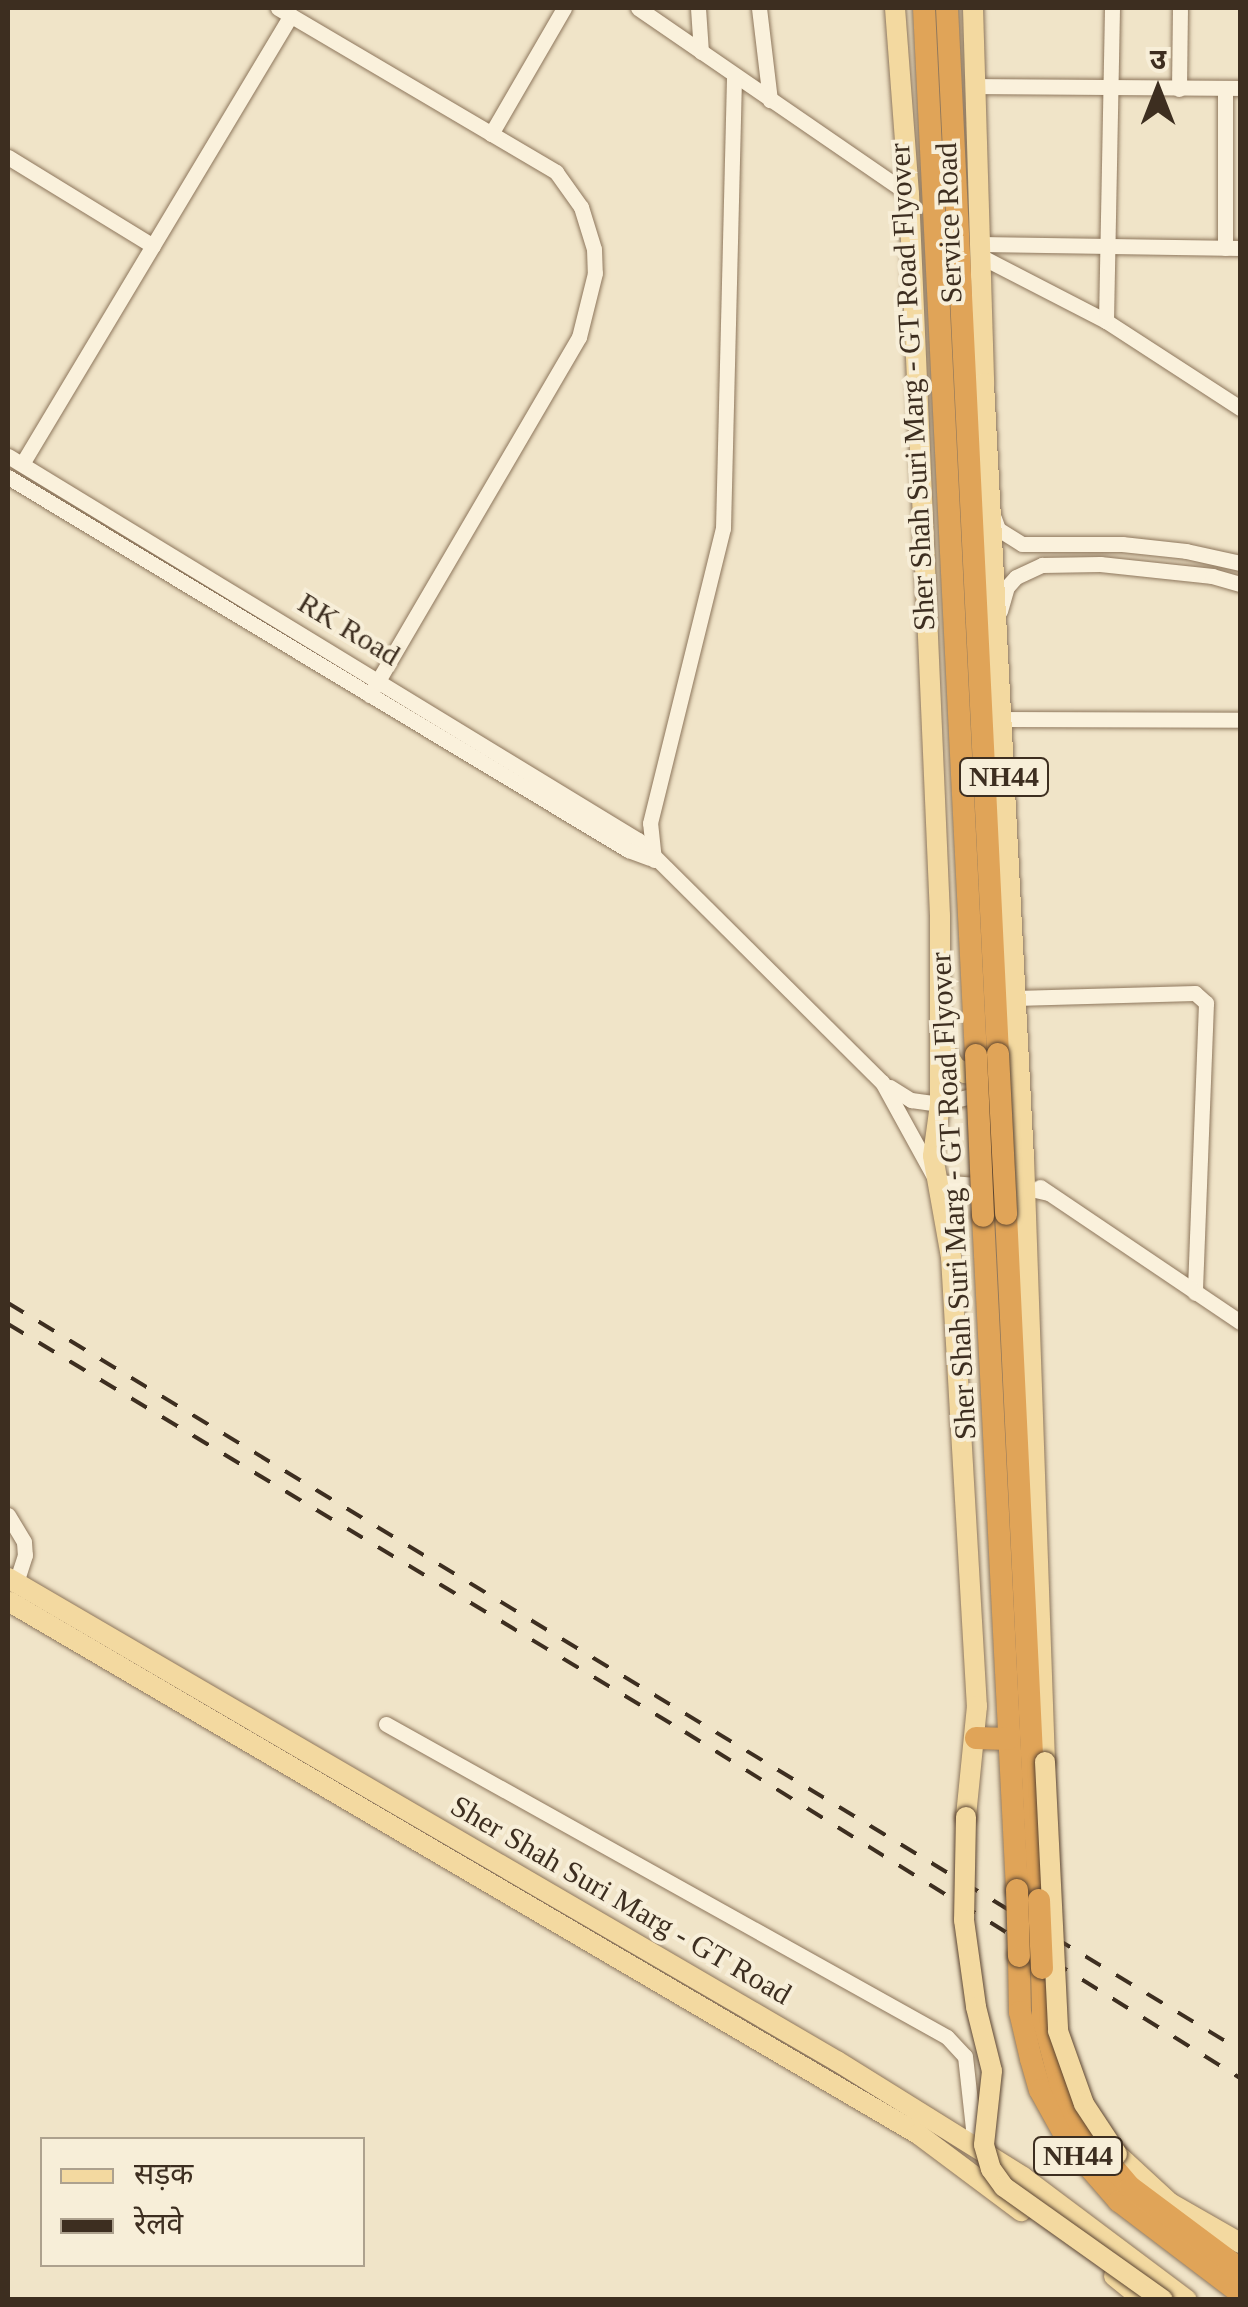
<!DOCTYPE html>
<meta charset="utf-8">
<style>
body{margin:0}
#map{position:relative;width:1248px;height:2307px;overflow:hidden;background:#f0e4c8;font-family:"Times New Roman","Noto Sans Devanagari",serif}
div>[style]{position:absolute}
.roads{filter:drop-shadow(0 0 2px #8d765c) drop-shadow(0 0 2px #8d765c)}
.minor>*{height:15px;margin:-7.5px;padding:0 7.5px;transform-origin:7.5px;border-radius:7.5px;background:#faf1dc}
.major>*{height:20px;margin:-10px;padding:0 10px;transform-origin:10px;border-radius:10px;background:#f3d9a0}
.highway>*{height:22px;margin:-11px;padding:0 11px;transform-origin:11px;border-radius:11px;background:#e0a458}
.rail>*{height:4px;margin-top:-2px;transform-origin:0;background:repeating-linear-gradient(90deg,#3d2e20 0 18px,transparent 0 36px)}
.bridges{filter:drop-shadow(0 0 2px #5b4430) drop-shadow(0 0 2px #5b4430)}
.major-bridge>*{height:20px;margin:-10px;padding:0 10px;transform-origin:10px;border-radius:10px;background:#f3d9a0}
.highway-bridge>*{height:22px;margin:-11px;padding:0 11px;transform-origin:11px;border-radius:11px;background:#e0a458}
span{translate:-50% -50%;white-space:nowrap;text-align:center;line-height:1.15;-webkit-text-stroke:8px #f7eed8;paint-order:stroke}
.shield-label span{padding:2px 8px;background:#f7eed8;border:2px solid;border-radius:8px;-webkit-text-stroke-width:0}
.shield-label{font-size:28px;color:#3d2e20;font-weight:700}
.street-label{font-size:30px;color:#3d2e20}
.frame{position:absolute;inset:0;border:10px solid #3d2e20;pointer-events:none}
.legend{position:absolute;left:40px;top:2137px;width:325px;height:130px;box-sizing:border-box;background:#f7eed8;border:2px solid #ada18e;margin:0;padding:12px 18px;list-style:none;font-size:30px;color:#3d2e20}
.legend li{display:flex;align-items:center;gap:20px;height:50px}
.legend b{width:50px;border:2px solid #ada18e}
.north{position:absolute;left:1108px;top:40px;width:100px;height:100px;-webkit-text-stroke:8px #f7eed8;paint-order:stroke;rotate:0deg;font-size:28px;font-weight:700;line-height:40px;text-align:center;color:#3d2e20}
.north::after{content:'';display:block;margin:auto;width:35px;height:45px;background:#3d2e20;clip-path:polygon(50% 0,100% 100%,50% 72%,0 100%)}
</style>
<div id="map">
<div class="roads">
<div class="minor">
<i style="left:278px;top:8px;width:323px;rotate:30.5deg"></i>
<i style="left:556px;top:172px;width:43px;rotate:54.5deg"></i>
<i style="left:581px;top:207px;width:44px;rotate:72.8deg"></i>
<i style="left:594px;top:249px;width:24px;rotate:88deg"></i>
<i style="left:595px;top:273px;width:66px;rotate:104deg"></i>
<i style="left:579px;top:337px;width:415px;rotate:120.3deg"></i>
<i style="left:638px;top:8px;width:329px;rotate:34.5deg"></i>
<i style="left:698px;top:8px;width:44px;rotate:86.1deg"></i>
<i style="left:759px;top:8px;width:93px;rotate:83.2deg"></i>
<i style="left:975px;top:86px;width:265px;rotate:0.4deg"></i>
<i style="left:1225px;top:88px;width:160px;rotate:90deg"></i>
<i style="left:1179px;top:89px;width:81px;rotate:-89.3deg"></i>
<i style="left:491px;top:134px;width:146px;rotate:-59.9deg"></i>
<i style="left:8px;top:157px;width:170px;rotate:31.5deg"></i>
<i style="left:980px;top:244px;width:260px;rotate:0.9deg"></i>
<i style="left:980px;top:256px;width:142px;rotate:27.3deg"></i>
<i style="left:1106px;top:321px;width:160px;rotate:33deg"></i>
<i style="left:1106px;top:321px;width:313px;rotate:-88.9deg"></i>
<i style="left:8px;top:456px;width:738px;rotate:31.36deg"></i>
<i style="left:638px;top:840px;width:344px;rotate:44.8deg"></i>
<i style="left:882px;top:1082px;width:114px;rotate:61.2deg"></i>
<i style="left:937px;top:1182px;width:53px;rotate:4.3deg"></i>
<i style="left:22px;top:464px;width:523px;rotate:-59.07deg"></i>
<i style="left:8px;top:477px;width:724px;rotate:31.03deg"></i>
<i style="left:628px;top:850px;width:23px;rotate:20deg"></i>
<i style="left:994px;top:518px;width:12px;rotate:70deg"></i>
<i style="left:998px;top:529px;width:28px;rotate:32deg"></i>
<i style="left:1022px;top:544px;width:100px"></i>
<i style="left:1122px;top:544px;width:64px;rotate:6.2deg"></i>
<i style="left:1186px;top:551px;width:55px;rotate:12.5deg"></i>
<i style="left:1000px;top:611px;width:25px;rotate:-74deg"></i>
<i style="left:1007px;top:587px;width:13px;rotate:-48deg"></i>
<i style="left:1016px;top:577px;width:29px;rotate:-25deg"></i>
<i style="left:1042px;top:565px;width:58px;rotate:-1deg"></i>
<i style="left:1100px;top:564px;width:113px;rotate:6.1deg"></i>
<i style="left:1212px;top:576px;width:29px;rotate:16deg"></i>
<i style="left:1002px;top:719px;width:238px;rotate:0.2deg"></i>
<i style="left:654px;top:860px;width:37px;rotate:-96deg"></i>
<i style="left:650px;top:823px;width:304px;rotate:-76.1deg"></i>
<i style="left:723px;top:528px;width:453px;rotate:-88.6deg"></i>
<i style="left:1015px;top:998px;width:180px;rotate:-1.6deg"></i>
<i style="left:1195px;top:993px;width:15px;rotate:42deg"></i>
<i style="left:1206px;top:1003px;width:290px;rotate:92.2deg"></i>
<i style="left:890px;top:1087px;width:25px;rotate:32deg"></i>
<i style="left:911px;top:1100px;width:29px;rotate:8deg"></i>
<i style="left:940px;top:1104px;width:48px;rotate:-14.6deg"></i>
<i style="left:1018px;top:1186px;width:31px;rotate:13deg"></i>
<i style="left:1040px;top:1187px;width:241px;rotate:34deg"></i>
<i style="left:8px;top:1515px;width:31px;rotate:59deg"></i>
<i style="left:24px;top:1542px;width:13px;rotate:86deg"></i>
<i style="left:25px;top:1555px;width:29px;rotate:108deg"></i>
<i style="left:386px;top:1724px;width:642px;rotate:29.16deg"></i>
<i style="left:947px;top:2037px;width:26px;rotate:47deg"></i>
<i style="left:965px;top:2056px;width:92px;rotate:83.7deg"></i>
</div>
<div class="major">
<i style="left:895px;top:8px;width:187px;rotate:85.7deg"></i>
<i style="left:909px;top:194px;width:723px;rotate:87.54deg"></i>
<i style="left:940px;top:916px;width:188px;rotate:90deg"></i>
<i style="left:940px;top:1104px;width:52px;rotate:97.7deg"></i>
<i style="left:933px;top:1156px;width:103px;rotate:79.9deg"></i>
<i style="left:951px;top:1257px;width:450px;rotate:86.7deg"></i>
<i style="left:977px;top:1706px;width:112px;rotate:95.7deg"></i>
<i style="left:973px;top:8px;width:375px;rotate:88.3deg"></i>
<i style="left:984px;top:383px;width:776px;rotate:87.05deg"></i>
<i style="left:1024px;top:1158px;width:604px;rotate:88.01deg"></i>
<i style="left:942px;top:1046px;width:25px;rotate:58deg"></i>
<i style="left:955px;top:1067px;width:12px;rotate:31deg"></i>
<i style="left:965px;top:1073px;width:28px;rotate:4deg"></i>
<i style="left:8px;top:1578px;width:959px;rotate:30.23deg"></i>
<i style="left:837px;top:2061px;width:219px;rotate:31.9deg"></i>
<i style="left:1023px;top:2177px;width:205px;rotate:36.9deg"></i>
<i style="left:8px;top:1601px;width:1055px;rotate:30.36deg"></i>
<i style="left:918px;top:2134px;width:129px;rotate:36.8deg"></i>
<i style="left:1117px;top:2154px;width:72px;rotate:42.8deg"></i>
<i style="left:1170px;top:2203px;width:81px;rotate:29.7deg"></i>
<i style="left:1114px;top:2276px;width:38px;rotate:39deg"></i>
</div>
<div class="highway">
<i style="left:924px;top:8px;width:1048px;rotate:87.16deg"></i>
<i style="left:947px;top:8px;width:1047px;rotate:87.21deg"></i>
<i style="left:1006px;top:1214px;width:687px;rotate:87.25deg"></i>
<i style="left:983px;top:1216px;width:675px;rotate:87.11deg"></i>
<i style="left:976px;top:1738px;width:32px;rotate:2deg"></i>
<i style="left:1019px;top:1956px;width:56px;rotate:89deg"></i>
<i style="left:1020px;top:2012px;width:48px;rotate:76.8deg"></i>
<i style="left:1031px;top:2059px;width:32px;rotate:74deg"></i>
<i style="left:1040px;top:2090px;width:64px;rotate:61deg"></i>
<i style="left:1071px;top:2146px;width:73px;rotate:48.9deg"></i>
<i style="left:1119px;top:2201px;width:152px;rotate:37.2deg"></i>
<i style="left:1042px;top:1968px;width:50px;rotate:88.9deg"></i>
<i style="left:1043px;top:2018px;width:67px;rotate:75.3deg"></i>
<i style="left:1060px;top:2083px;width:55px;rotate:64.4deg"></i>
<i style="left:1084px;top:2133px;width:71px;rotate:49.6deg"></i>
<i style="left:1130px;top:2187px;width:137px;rotate:36.7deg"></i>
</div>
</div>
<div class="rail">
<i style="left:8px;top:1303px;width:1441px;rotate:31.23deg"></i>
<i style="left:8px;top:1324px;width:790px;rotate:31.08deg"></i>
<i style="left:685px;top:1732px;width:654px;rotate:31.94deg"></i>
</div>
<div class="bridges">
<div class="major-bridge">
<i style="left:1045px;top:1762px;width:269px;rotate:87.2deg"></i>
<i style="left:1058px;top:2031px;width:77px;rotate:70.4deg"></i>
<i style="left:1084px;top:2104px;width:60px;rotate:56.6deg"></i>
<i style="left:966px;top:1817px;width:103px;rotate:91.1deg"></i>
<i style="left:964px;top:1920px;width:88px;rotate:82.1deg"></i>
<i style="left:976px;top:2007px;width:66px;rotate:76deg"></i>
<i style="left:992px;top:2071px;width:74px;rotate:96.2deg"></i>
<i style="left:984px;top:2145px;width:25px;rotate:74deg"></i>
<i style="left:991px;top:2169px;width:22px;rotate:54deg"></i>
<i style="left:1004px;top:2187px;width:195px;rotate:35.4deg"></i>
</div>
<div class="highway-bridge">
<i style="left:998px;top:1054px;width:160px;rotate:87.1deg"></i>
<i style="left:976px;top:1055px;width:161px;rotate:87.5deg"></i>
<i style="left:1017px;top:1890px;width:66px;rotate:88.3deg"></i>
<i style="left:1039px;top:1900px;width:68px;rotate:87.5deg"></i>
</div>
</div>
<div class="shield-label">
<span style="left:1004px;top:777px">NH44</span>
<span style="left:1078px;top:2156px">NH44</span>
</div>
<div class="street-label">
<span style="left:949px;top:223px;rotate:-92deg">Service Road</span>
<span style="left:912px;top:387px;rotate:-93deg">Sher Shah Suri Marg - GT Road Flyover</span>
<span style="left:349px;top:629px;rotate:31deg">RK Road</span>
<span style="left:953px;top:1196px;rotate:-93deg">Sher Shah Suri Marg - GT Road Flyover</span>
<span style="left:621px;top:1900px;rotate:30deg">Sher Shah Suri Marg - GT Road</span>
</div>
<div class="frame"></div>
<ul class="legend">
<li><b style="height:12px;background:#f3d9a0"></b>सड़क</li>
<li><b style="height:12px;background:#3d2e20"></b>रेलवे</li>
</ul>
<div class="north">उ</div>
</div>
